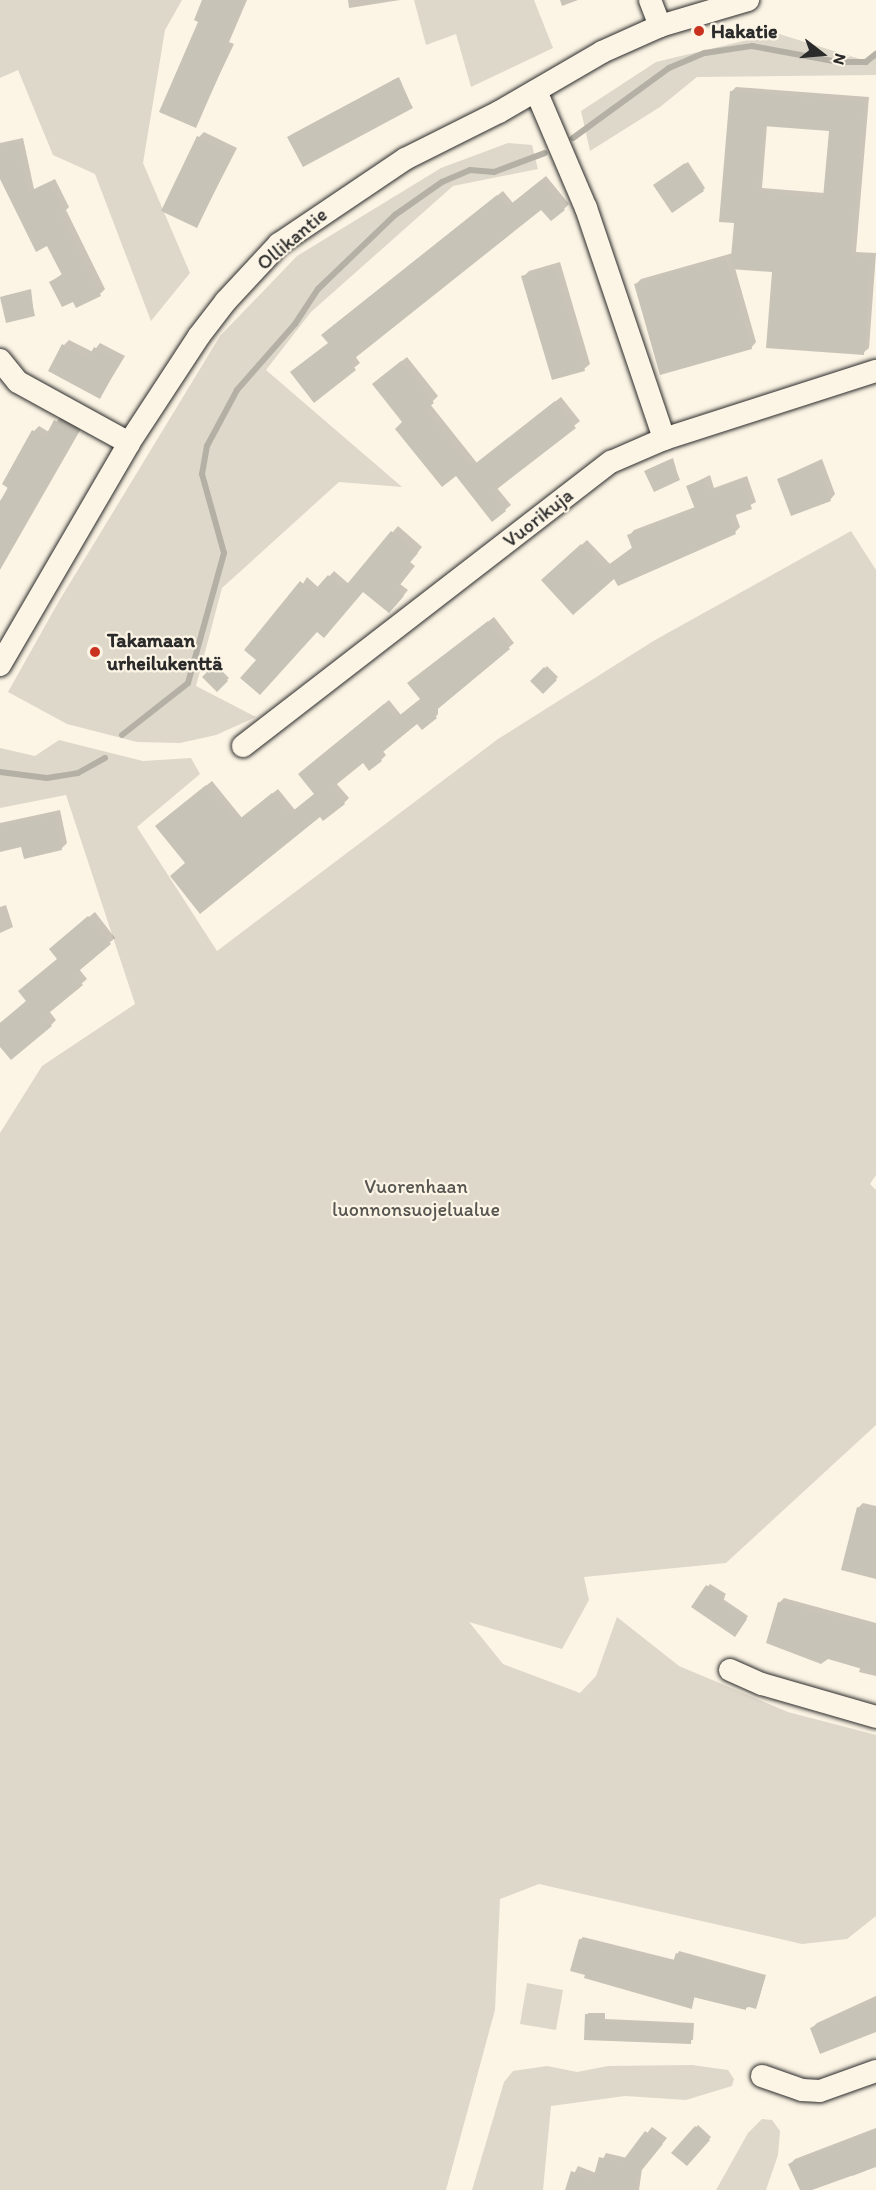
<!DOCTYPE html>
<meta charset="utf-8">
<style>
body{margin:0}
#map{position:relative;width:876px;height:2190px;overflow:hidden;background:#fcf5e5;font-family:Itim,sans-serif}
div>[style]{position:absolute}
.green>*{inset:0;background:#ded8ca}
.shadow>*{inset:0;background:#0003}
.stream>*{height:6px;margin:-3px;padding:0 3px;transform-origin:3px;border-radius:3px;background:#b4b0a5}
.building>*{inset:0;background:#c8c3b7}
.roads{filter:drop-shadow(0 0 2px #2b2b2b) drop-shadow(0 0 2px #2b2b2b)}
.minor>*{height:22px;margin:-11px;padding:0 11px;transform-origin:11px;border-radius:11px;background:#fcf5e5}
.dots>*{width:16px;height:16px;translate:-50% -50%;box-sizing:border-box;border:3px solid #fcf5e5;border-radius:50%}
span{translate:-50% -50%;white-space:nowrap;text-align:center;line-height:1.15;-webkit-text-stroke:4.5px #fcf5e5;paint-order:stroke}
.poi-label{font-size:20px;color:#2b2b2b;font-weight:700}
.left{translate:0 -50%;text-align:left}
.street-label{font-size:20px;color:#2b2b2b}
.park-label{font-size:20px;color:#585653}
.north{position:absolute;left:792px;top:24px;width:60px;height:60px;-webkit-text-stroke:4px #fcf5e5;paint-order:stroke;rotate:106deg;font-size:16px;font-weight:700;line-height:24px;text-align:center;color:#2b2b2b}
.north::after{content:'';display:block;margin:auto;width:21px;height:27px;background:#2b2b2b;clip-path:polygon(50% 0,100% 100%,50% 72%,0 100%)}
</style>
<div id="map">
<div class="green">
<i style="clip-path:polygon(0 0,182px 0,165px 30px,143px 163px,190px 273px,151px 321px,95px 174px,53px 155px,18px 70px,0 78px)"></i>
<i style="clip-path:polygon(414px 0,534px 0,553px 48px,471px 87px,456px 34px,426px 45px)"></i>
<i style="clip-path:polygon(776px 33px,863px 60px,876px 50px,876px 75px,697px 77px,660px 107px,590px 151px,581px 111px,656px 62px)"></i>
<i style="clip-path:polygon(508px 143px,532px 145px,538px 169px,453px 186px,311px 312px,266px 370px,402px 487px,339px 482px,222px 588px,196px 686px,256px 717px,216px 735px,180px 743px,137px 742px,67px 724px,8px 692px,59px 601px,220px 336px,297px 256px,441px 168px)"></i>
<i style="clip-path:polygon(851px 531px,876px 570px,876px 1175px,870px 1184px,876px 1190px,876px 1425px,726px 1563px,584px 1577px,589px 1600px,562px 1649px,469px 1622px,503px 1664px,580px 1693px,596px 1676px,617px 1617px,679px 1666px,788px 1712px,876px 1735px,876px 1916px,847px 1939px,802px 1944px,539px 1884px,500px 1899px,495px 2010px,446px 2190px,0 2190px,0 1133px,42px 1066px,135px 1004px,66px 795px,0 808px,0 748px,35px 756px,59px 740px,143px 761px,191px 758px,200px 774px,137px 827px,217px 951px,498px 739px,655px 640px)"></i>
<i style="clip-path:polygon(527px 1983px,563px 1990px,556px 2030px,520px 2024px)"></i>
<i style="clip-path:polygon(692px 2065px,728px 2070px,734px 2079px,732px 2086px,686px 2100px,625px 2096px,551px 2106px,543px 2190px,472px 2190px,504px 2082px,513px 2071px,547px 2066px,577px 2072px,608px 2066px)"></i>
<i style="clip-path:polygon(762px 2119px,772px 2120px,780px 2131px,778px 2155px,766px 2190px,716px 2190px,748px 2133px)"></i>
</div>
<div class="shadow">
<i style="clip-path:polygon(204px 0,247px 0,229px 42px,234px 44px,195px 126px)"></i>
<i style="clip-path:polygon(348px 0,400px 0,349px 8px)"></i>
<i style="clip-path:polygon(560px 0,578px 0,562px 6px)"></i>
<i style="clip-path:polygon(399px 77px,412px 107px,291px 135px)"></i>
<i style="clip-path:polygon(evenodd,736px 87px,869px 97px,856px 252px,876px 253px,869px 348px,863px 353px,773px 271px,735px 268px,756px 342px,751px 348px,636px 284px,641px 279px,733px 253px,736px 221px,731px 92px,736px 87px,767px 125px,830px 130px,825px 193px,762px 188px,767px 125px)"></i>
<i style="clip-path:polygon(204px 132px,237px 148px,197px 226px,199px 137px)"></i>
<i style="clip-path:polygon(23px 138px,34px 189px,55px 179px,69px 207px,66px 210px,105px 289px,100px 294px,51px 282px,62px 274px,48px 244px,0 178px,0 143px)"></i>
<i style="clip-path:polygon(688px 162px,705px 188px,703px 190px,657px 183px)"></i>
<i style="clip-path:polygon(546px 176px,569px 204px,564px 209px,542px 207px,355px 356px,360px 363px,314px 400px,329px 343px,328px 330px,503px 191px,513px 203px)"></i>
<i style="clip-path:polygon(560px 262px,590px 364px,584px 369px,523px 277px,529px 271px)"></i>
<i style="clip-path:polygon(31px 289px,34px 315px,1px 298px,4px 296px)"></i>
<i style="clip-path:polygon(69px 340px,93px 352px,100px 343px,125px 356px,100px 397px,64px 345px)"></i>
<i style="clip-path:polygon(407px 357px,438px 396px,430px 404px,477px 463px,561px 397px,580px 421px,497px 488px,511px 505px,493px 520px,456px 474px,404px 422px,379px 379px)"></i>
<i style="clip-path:polygon(61px 416px,82px 427px,0 570px,0 504px,34px 431px,39px 426px,49px 432px)"></i>
<i style="clip-path:polygon(673px 458px,679px 479px,646px 471px,649px 469px)"></i>
<i style="clip-path:polygon(822px 459px,835px 494px,830px 500px,778px 479px)"></i>
<i style="clip-path:polygon(710px 475px,714px 488px,747px 476px,756px 502px,735px 513px,740px 527px,735px 532px,614px 577px,549px 575px,587px 540px,610px 564px,633px 547px,629px 536px,634px 530px,695px 507px,688px 486px)"></i>
<i style="clip-path:polygon(398px 526px,422px 547px,410px 562px,415px 566px,400px 584px,408px 590px,395px 606px,364px 590px,317px 630px,258px 660px,307px 577px,319px 588px,334px 571px,349px 584px)"></i>
<i style="clip-path:polygon(494px 617px,514px 643px,438px 708px,438px 714px,433px 720px,417px 723px,382px 750px,386px 755px,381px 760px,363px 761px,336px 783px,349px 798px,344px 803px,187px 862px,162px 821px,212px 781px,242px 818px,278px 789px,295px 810px,316px 793px,305px 769px,389px 700px,401px 715px,421px 699px,409px 683px)"></i>
<i style="clip-path:polygon(216px 665px,229px 678px,217px 690px,204px 677px)"></i>
<i style="clip-path:polygon(547px 666px,558px 677px,543px 692px,532px 681px)"></i>
<i style="clip-path:polygon(60px 810px,67px 843px,61px 849px,22px 846px,0 851px,0 823px)"></i>
<i style="clip-path:polygon(6px 905px,13px 927px,0 933px,0 907px)"></i>
<i style="clip-path:polygon(95px 912px,115px 938px,79px 969px,87px 979px,49px 1011px,56px 1020px,51px 1025px,0 1044px,0 1023px,28px 1001px,59px 959px,56px 944px)"></i>
<i style="clip-path:polygon(863px 1503px,876px 1506px,876px 1577px,858px 1508px)"></i>
<i style="clip-path:polygon(710px 1584px,726px 1594px,723px 1599px,748px 1616px,737px 1633px,693px 1607px)"></i>
<i style="clip-path:polygon(784px 1598px,876px 1623px,876px 1676px,859px 1672px,861px 1666px,779px 1603px)"></i>
<i style="clip-path:polygon(583px 1937px,675px 1960px,679px 1951px,766px 1975px,757px 2005px,745px 2008px,695px 1995px,692px 2007px,580px 1940px)"></i>
<i style="clip-path:polygon(876px 1996px,876px 2029px,812px 2028px,817px 2023px)"></i>
<i style="clip-path:polygon(588px 2013px,605px 2013px,605px 2019px,694px 2023px,693px 2040px,585px 2038px)"></i>
<i style="clip-path:polygon(698px 2125px,711px 2137px,687px 2164px,674px 2153px)"></i>
<i style="clip-path:polygon(652px 2127px,667px 2138px,642px 2169px,639px 2190px,566px 2190px,578px 2166px,596px 2173px,606px 2153px,627px 2158px)"></i>
<i style="clip-path:polygon(876px 2128px,876px 2161px,865px 2171px,852px 2176px,850px 2172px,801px 2190px,790px 2164px,795px 2159px)"></i>
</div>
<div class="stream">
<i style="left:573px;top:138px;width:119px;rotate:-36.1deg"></i>
<i style="left:669px;top:68px;width:39px;rotate:-23deg"></i>
<i style="left:705px;top:53px;width:48px;rotate:-8.5deg"></i>
<i style="left:752px;top:46px;width:87px;rotate:10.5deg"></i>
<i style="left:838px;top:62px;width:28px"></i>
<i style="left:866px;top:62px;width:13px;rotate:-39deg"></i>
<i style="left:122px;top:735px;width:84px;rotate:-38.2deg"></i>
<i style="left:188px;top:683px;width:135px;rotate:-74.5deg"></i>
<i style="left:224px;top:553px;width:82px;rotate:-105.6deg"></i>
<i style="left:202px;top:474px;width:28px;rotate:-80deg"></i>
<i style="left:207px;top:446px;width:64px;rotate:-61.8deg"></i>
<i style="left:237px;top:390px;width:88px;rotate:-48.7deg"></i>
<i style="left:295px;top:324px;width:42px;rotate:-56.7deg"></i>
<i style="left:318px;top:289px;width:107px;rotate:-43.9deg"></i>
<i style="left:395px;top:215px;width:57px;rotate:-35.1deg"></i>
<i style="left:442px;top:182px;width:30px;rotate:-23deg"></i>
<i style="left:470px;top:170px;width:24px;rotate:5deg"></i>
<i style="left:494px;top:172px;width:54px;rotate:-20.4deg"></i>
<i style="left:0;top:772px;width:47px;rotate:7.3deg"></i>
<i style="left:47px;top:778px;width:31px;rotate:-9deg"></i>
<i style="left:78px;top:773px;width:31px;rotate:-29deg"></i>
</div>
<div class="building">
<i style="clip-path:polygon(202px 0,245px 0,225px 47px,230px 50px,196px 128px,159px 112px,198px 22px,194px 20px)"></i>
<i style="clip-path:polygon(397px 78px,413px 108px,303px 167px,287px 137px)"></i>
<i style="clip-path:polygon(evenodd,730px 91px,864px 102px,851px 257px,871px 258px,864px 355px,766px 348px,772px 272px,730px 269px,734px 223px,719px 222px,730px 91px,763px 126px,829px 131px,823px 198px,758px 192px,763px 126px)"></i>
<i style="clip-path:polygon(197px 136px,233px 153px,197px 228px,161px 211px)"></i>
<i style="clip-path:polygon(18px 142px,29px 193px,49px 183px,64px 214px,61px 216px,101px 296px,76px 308px,73px 302px,62px 307px,49px 282px,62px 275px,47px 246px,36px 252px,0 179px,0 146px)"></i>
<i style="clip-path:polygon(685px 163px,704px 191px,672px 213px,653px 185px)"></i>
<i style="clip-path:polygon(541px 180px,565px 210px,551px 221px,541px 210px,350px 362px,356px 370px,314px 403px,290px 372px,328px 343px,321px 335px,497px 195px,507px 207px)"></i>
<i style="clip-path:polygon(726px 258px,752px 349px,660px 375px,634px 284px)"></i>
<i style="clip-path:polygon(555px 267px,585px 371px,552px 380px,521px 276px)"></i>
<i style="clip-path:polygon(29px 290px,35px 316px,6px 323px,0 297px)"></i>
<i style="clip-path:polygon(62px 344px,88px 358px,94px 347px,120px 362px,100px 399px,48px 371px)"></i>
<i style="clip-path:polygon(401px 361px,434px 403px,425px 410px,471px 467px,555px 401px,576px 428px,492px 493px,506px 511px,492px 522px,456px 476px,442px 487px,395px 429px,402px 422px,372px 384px)"></i>
<i style="clip-path:polygon(54px 420px,78px 432px,0 568px,0 501px,8px 488px,2px 484px,32px 430px,45px 437px)"></i>
<i style="clip-path:polygon(671px 459px,680px 480px,654px 492px,644px 471px)"></i>
<i style="clip-path:polygon(817px 464px,831px 501px,791px 516px,777px 479px)"></i>
<i style="clip-path:polygon(704px 479px,709px 492px,742px 480px,752px 509px,730px 517px,736px 534px,618px 586px,614px 579px,573px 615px,541px 580px,581px 544px,604px 568px,632px 548px,627px 535px,695px 509px,686px 486px)"></i>
<i style="clip-path:polygon(391px 531px,418px 553px,405px 568px,410px 572px,396px 590px,404px 596px,389px 613px,363px 592px,324px 638px,317px 632px,260px 695px,240px 678px,256px 660px,244px 650px,300px 581px,313px 592px,328px 575px,343px 589px)"></i>
<i style="clip-path:polygon(488px 621px,510px 649px,433px 713px,437px 718px,422px 730px,417px 724px,378px 756px,382px 761px,369px 771px,363px 763px,332px 788px,345px 804px,323px 821px,320px 817px,200px 914px,170px 876px,185px 863px,155px 826px,206px 785px,237px 821px,272px 793px,289px 814px,314px 794px,298px 774px,384px 704px,395px 719px,420px 699px,407px 683px)"></i>
<i style="clip-path:polygon(213px 666px,228px 681px,217px 692px,202px 677px)"></i>
<i style="clip-path:polygon(544px 667px,557px 680px,543px 694px,530px 681px)"></i>
<i style="clip-path:polygon(54px 815px,62px 850px,24px 859px,21px 847px,0 852px,0 826px)"></i>
<i style="clip-path:polygon(88px 916px,111px 944px,74px 975px,83px 985px,44px 1017px,52px 1026px,11px 1060px,0 1047px,0 1023px,26px 1001px,18px 991px,57px 959px,49px 949px)"></i>
<i style="clip-path:polygon(857px 1507px,876px 1512px,876px 1579px,841px 1570px)"></i>
<i style="clip-path:polygon(706px 1585px,725px 1597px,722px 1602px,747px 1619px,735px 1637px,691px 1607px)"></i>
<i style="clip-path:polygon(778px 1602px,876px 1628px,876px 1673px,828px 1659px,821px 1664px,766px 1643px)"></i>
<i style="clip-path:polygon(579px 1939px,673px 1962px,676px 1953px,765px 1977px,756px 2009px,746px 2006px,746px 2010px,693px 1997px,692px 2009px,584px 1978px,585px 1975px,570px 1971px)"></i>
<i style="clip-path:polygon(876px 1999px,876px 2032px,820px 2054px,810px 2028px)"></i>
<i style="clip-path:polygon(585px 2014px,604px 2015px,603px 2021px,692px 2025px,691px 2044px,584px 2040px)"></i>
<i style="clip-path:polygon(695px 2126px,710px 2140px,687px 2166px,671px 2153px)"></i>
<i style="clip-path:polygon(876px 2130px,876px 2167px,812px 2190px,800px 2190px,788px 2164px)"></i>
<i style="clip-path:polygon(645px 2131px,663px 2144px,637px 2176px,635px 2190px,565px 2190px,571px 2171px,593px 2179px,599px 2157px,621px 2163px)"></i>
</div>
<div class="roads">
<div class="minor">
<i style="left:650px;top:0;width:28px;rotate:69deg"></i>
<i style="left:536px;top:91px;width:127px;rotate:66.9deg"></i>
<i style="left:586px;top:208px;width:244px;rotate:71.3deg"></i>
<i style="left:0;top:360px;width:28px;rotate:51deg"></i>
<i style="left:18px;top:382px;width:127px;rotate:28.8deg"></i>
<i style="left:0;top:665px;width:257px;rotate:-59.8deg"></i>
<i style="left:129px;top:443px;width:128px;rotate:-56.8deg"></i>
<i style="left:199px;top:336px;width:44px;rotate:-52.4deg"></i>
<i style="left:226px;top:301px;width:78px;rotate:-47.1deg"></i>
<i style="left:279px;top:244px;width:152px;rotate:-34deg"></i>
<i style="left:405px;top:159px;width:105px;rotate:-26.6deg"></i>
<i style="left:499px;top:112px;width:119px;rotate:-30.2deg"></i>
<i style="left:602px;top:52px;width:64px;rotate:-24.1deg"></i>
<i style="left:660px;top:26px;width:92px;rotate:-16.5deg"></i>
<i style="left:243px;top:746px;width:465px;rotate:-37.7deg"></i>
<i style="left:611px;top:462px;width:58px;rotate:-23.5deg"></i>
<i style="left:664px;top:439px;width:223px;rotate:-17.8deg"></i>
<i style="left:730px;top:1670px;width:35px;rotate:24deg"></i>
<i style="left:762px;top:1684px;width:119px;rotate:16.1deg"></i>
<i style="left:762px;top:2076px;width:42px;rotate:19.3deg"></i>
<i style="left:802px;top:2090px;width:18px;rotate:3deg"></i>
<i style="left:820px;top:2091px;width:59px;rotate:-19.7deg"></i>
</div>
</div>
<div class="dots">
<i style="left:699px;top:31px;background:#c8321e"></i>
<i style="left:95px;top:652px;background:#c8321e"></i>
</div>
<div class="poi-label">
<span class="left" style="left:711px;top:31px">Hakatie</span>
<span class="left" style="left:107px;top:652px">Takamaan<br>urheilukenttä</span>
</div>
<div class="street-label">
<span style="left:292px;top:239px;rotate:-40deg">Ollikantie</span>
<span style="left:538px;top:518px;rotate:-38deg">Vuorikuja</span>
</div>
<div class="park-label">
<span style="left:416px;top:1198px">Vuorenhaan<br>luonnonsuojelualue</span>
</div>
<div class="north">N</div>
</div>
